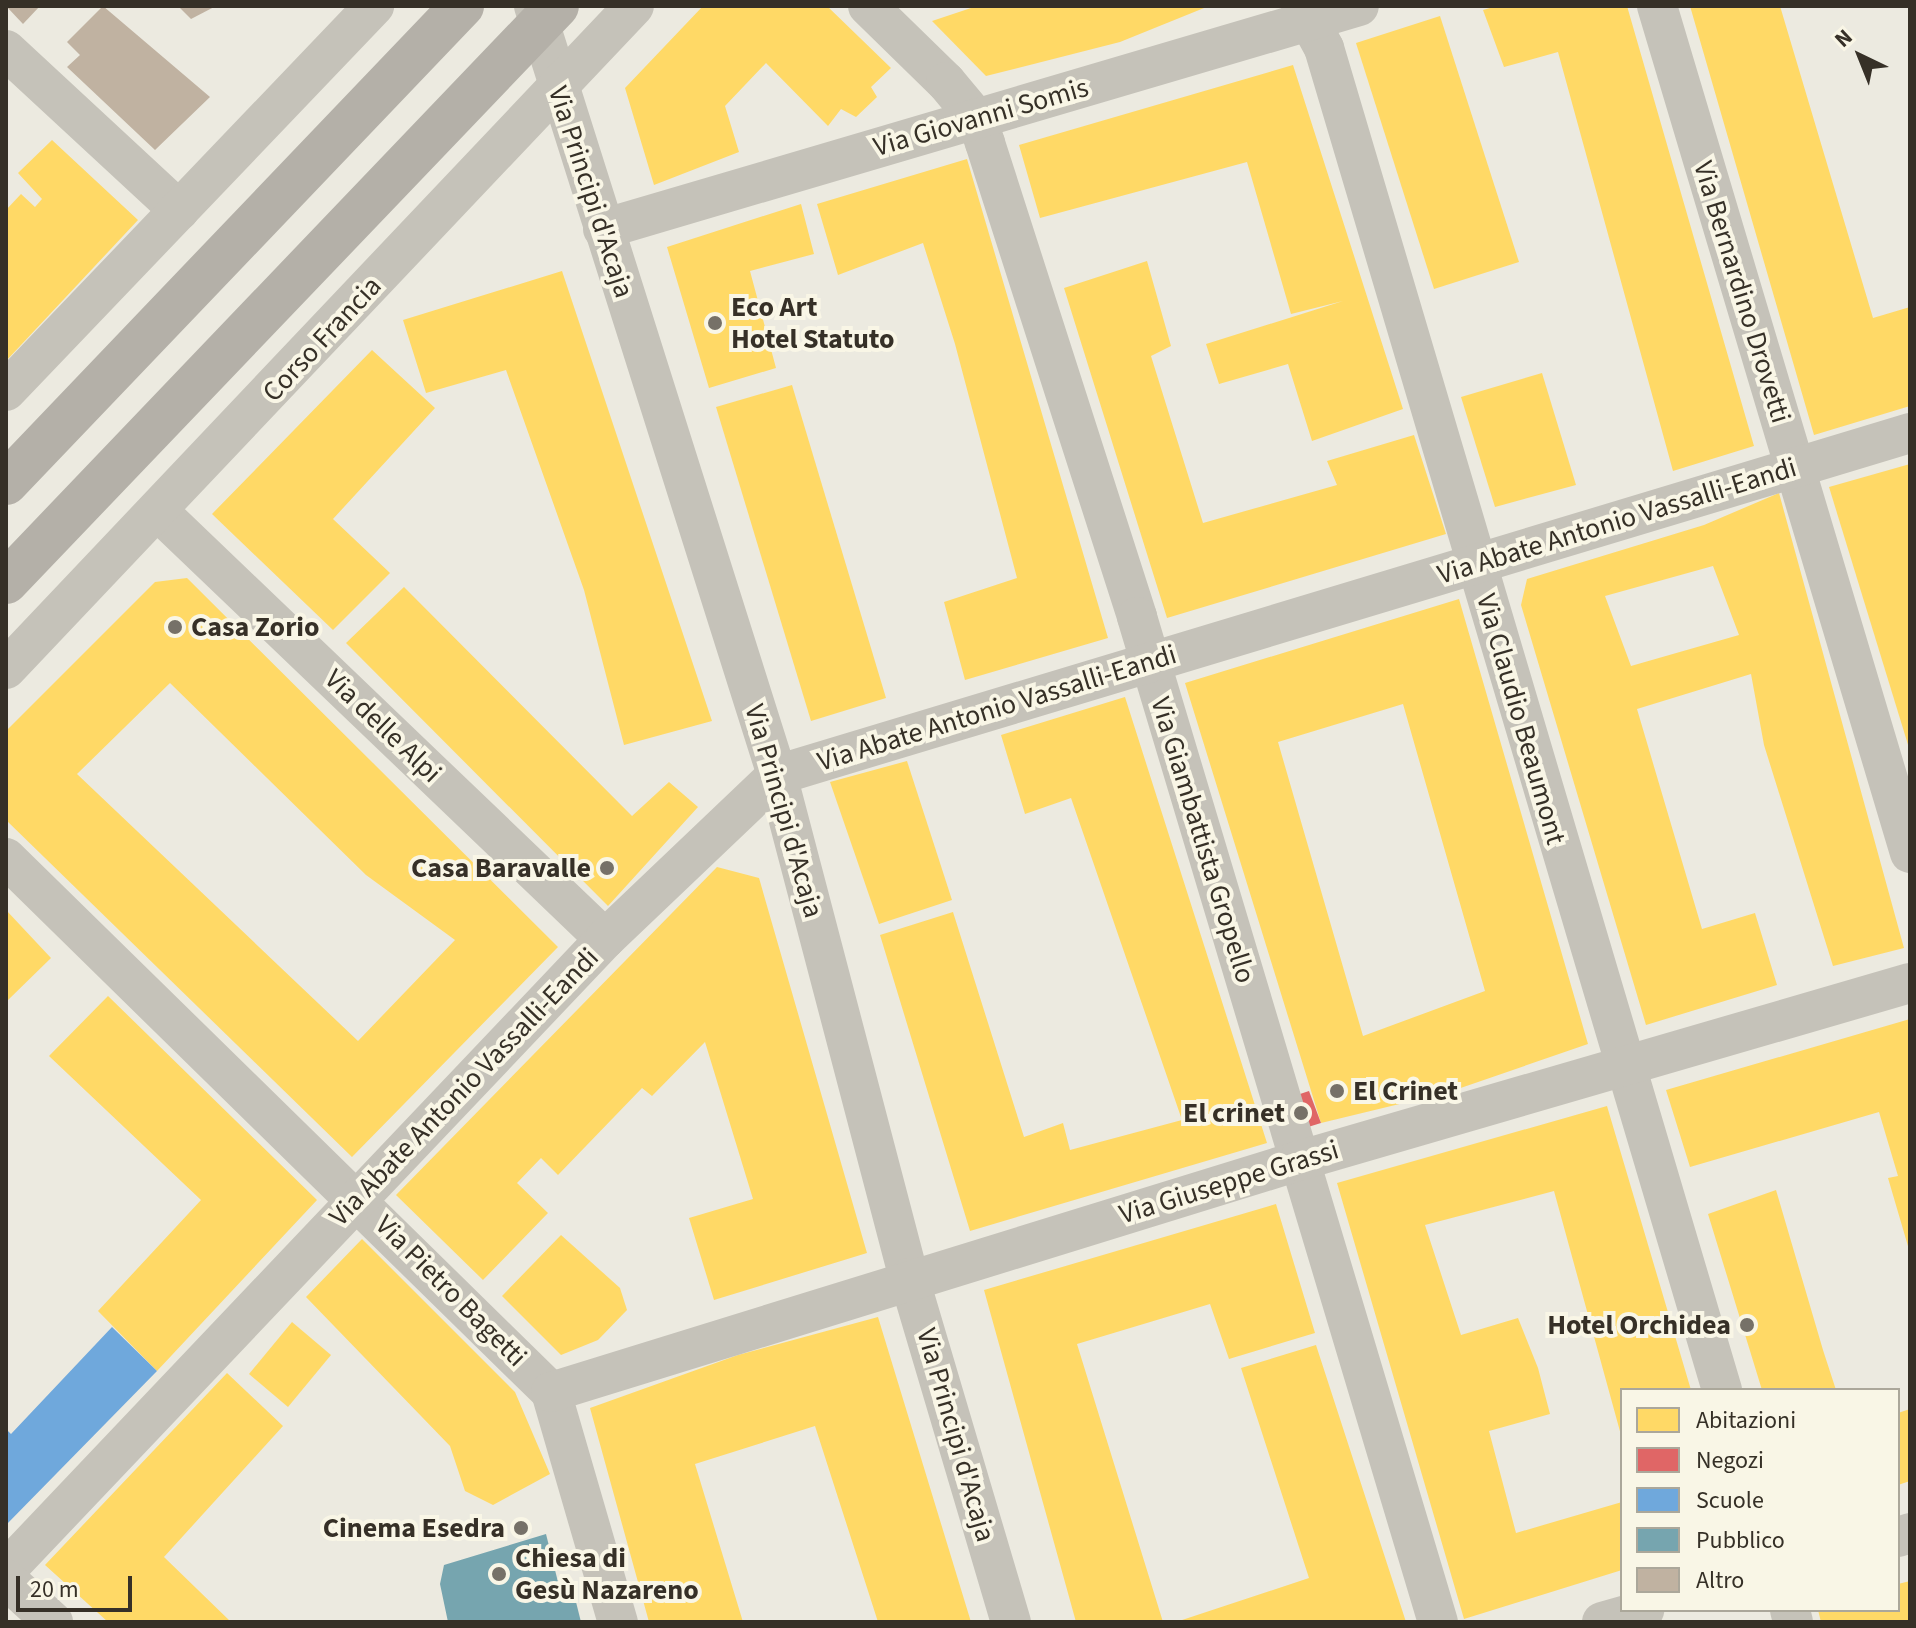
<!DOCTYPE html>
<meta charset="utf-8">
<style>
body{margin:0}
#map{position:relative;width:1916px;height:1628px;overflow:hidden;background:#eceae0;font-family:"Source Sans 3",sans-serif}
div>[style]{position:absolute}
.homes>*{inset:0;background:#ffd966}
.shops>*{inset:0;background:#e06666}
.schools>*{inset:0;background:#6fa8dc}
.public>*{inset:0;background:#76a5af}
.building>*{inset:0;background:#c0b2a1}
.minor>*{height:40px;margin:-20px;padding:0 20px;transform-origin:20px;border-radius:20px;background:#c5c2b9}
.major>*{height:44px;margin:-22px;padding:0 22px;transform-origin:22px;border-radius:22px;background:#b4b0a8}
.dots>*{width:22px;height:22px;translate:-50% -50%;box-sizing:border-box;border:4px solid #f9f6e6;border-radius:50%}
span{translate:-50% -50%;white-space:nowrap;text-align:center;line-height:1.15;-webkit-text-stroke:8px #f9f6e6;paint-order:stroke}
.street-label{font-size:28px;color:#363027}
.poi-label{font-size:28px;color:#363027;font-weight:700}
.left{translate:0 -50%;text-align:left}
.right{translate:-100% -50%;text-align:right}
.frame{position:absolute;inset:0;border:8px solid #363027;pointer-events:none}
.legend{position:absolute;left:1620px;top:1388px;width:280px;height:224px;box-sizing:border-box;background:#f9f6e6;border:2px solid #aba79a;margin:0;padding:10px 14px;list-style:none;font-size:24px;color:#363027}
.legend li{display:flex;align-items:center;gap:16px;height:40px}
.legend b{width:40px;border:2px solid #aba79a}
.north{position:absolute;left:1820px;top:16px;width:80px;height:80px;-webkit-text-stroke:6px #f9f6e6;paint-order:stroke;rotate:317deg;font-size:22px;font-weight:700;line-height:32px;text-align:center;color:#363027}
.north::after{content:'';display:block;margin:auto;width:28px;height:36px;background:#363027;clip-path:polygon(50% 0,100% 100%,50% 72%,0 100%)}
.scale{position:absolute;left:16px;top:1576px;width:116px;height:36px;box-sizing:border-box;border:4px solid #363027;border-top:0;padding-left:10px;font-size:24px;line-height:28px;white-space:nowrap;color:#363027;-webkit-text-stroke:6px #f9f6e6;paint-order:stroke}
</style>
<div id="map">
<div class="homes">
<i style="clip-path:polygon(703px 6px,827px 6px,891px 68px,871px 87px,877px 97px,856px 117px,841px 109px,828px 126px,766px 63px,725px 106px,739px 152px,654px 185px,625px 88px)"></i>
<i style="clip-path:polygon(977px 6px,1209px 6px,1120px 42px,986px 76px,932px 21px)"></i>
<i style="clip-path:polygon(1497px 6px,1627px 6px,1754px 446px,1673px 471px,1558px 52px,1504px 67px,1483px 10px)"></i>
<i style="clip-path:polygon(1690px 6px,1780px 6px,1873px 318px,1910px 307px,1910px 406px,1814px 435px)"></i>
<i style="clip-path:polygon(1440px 16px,1519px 262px,1434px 289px,1356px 43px)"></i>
<i style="clip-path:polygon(1293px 65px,1403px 409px,1312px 441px,1288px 364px,1219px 384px,1206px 344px,1343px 301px,1291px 314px,1247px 162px,1040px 218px,1019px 145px)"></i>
<i style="clip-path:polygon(52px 140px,138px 220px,6px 361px,6px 210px,21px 194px,35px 207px,42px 199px,18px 173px)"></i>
<i style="clip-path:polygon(967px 159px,1108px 638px,965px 680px,944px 602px,1017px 578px,955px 344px,923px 243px,838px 275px,817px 204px)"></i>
<i style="clip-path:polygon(801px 204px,814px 254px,750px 271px,776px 368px,709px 388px,667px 247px)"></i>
<i style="clip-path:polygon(1147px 261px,1171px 346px,1151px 356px,1203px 523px,1337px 485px,1327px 461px,1414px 435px,1446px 534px,1167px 618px,1064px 288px)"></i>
<i style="clip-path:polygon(562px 271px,712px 721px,624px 745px,584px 590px,506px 370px,426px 393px,403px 320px)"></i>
<i style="clip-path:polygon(372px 350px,435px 408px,333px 519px,390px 573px,333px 630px,212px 514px)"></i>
<i style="clip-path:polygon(1542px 373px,1576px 485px,1495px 507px,1461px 397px)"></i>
<i style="clip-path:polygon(792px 385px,886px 698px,811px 721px,716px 407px)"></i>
<i style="clip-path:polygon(1910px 464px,1910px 748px,1909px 748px,1829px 487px)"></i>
<i style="clip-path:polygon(evenodd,1779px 493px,1904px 948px,1833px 966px,1764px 745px,1751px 674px,1637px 709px,1702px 929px,1755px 913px,1777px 985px,1646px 1025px,1521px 605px,1527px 579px,1704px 525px,1779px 493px,1713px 566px,1739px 635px,1631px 666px,1605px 596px,1713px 566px)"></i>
<i style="clip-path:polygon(evenodd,187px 578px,558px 947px,352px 1157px,6px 820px,6px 731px,155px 582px,187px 578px,170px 683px,366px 875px,455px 940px,358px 1041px,77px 774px,170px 683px)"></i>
<i style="clip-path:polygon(404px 587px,632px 816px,669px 782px,698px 807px,608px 906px,346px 643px)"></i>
<i style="clip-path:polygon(evenodd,1459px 599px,1588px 1044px,1449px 1092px,1321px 1123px,1185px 683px,1459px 599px,1403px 704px,1485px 991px,1363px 1036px,1278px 742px,1403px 704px)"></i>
<i style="clip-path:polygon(1125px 697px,1267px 1143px,970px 1231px,880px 935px,953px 912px,1024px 1137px,1063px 1123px,1070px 1150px,1182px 1120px,1071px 798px,1025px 814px,1001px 735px)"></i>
<i style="clip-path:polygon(907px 761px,952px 900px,879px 924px,830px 782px)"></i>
<i style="clip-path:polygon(717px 867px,759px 878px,867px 1253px,714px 1300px,689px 1218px,753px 1199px,705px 1042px,652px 1096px,642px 1088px,558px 1175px,541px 1158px,517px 1183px,548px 1213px,483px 1280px,396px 1195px)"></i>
<i style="clip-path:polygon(6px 910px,51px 958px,6px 1002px)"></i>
<i style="clip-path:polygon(108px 996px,317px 1200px,157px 1371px,98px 1311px,201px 1200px,49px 1056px)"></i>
<i style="clip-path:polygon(1910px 1019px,1910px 1253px,1888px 1178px,1898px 1176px,1879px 1112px,1690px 1167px,1666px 1090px)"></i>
<i style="clip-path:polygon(1607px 1106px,1691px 1390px,1622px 1390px,1621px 1435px,1554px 1191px,1425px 1225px,1461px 1335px,1518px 1318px,1538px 1368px,1550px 1414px,1489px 1431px,1516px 1533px,1622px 1502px,1622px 1570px,1464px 1619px,1337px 1183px)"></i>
<i style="clip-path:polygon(1776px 1190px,1823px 1350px,1836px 1390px,1762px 1390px,1708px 1214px)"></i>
<i style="clip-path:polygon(1276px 1204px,1315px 1333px,1229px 1359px,1210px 1304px,1077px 1344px,1163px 1622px,1076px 1622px,984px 1290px)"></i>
<i style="clip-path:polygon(561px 1235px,620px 1288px,627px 1310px,598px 1340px,561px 1355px,502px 1296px)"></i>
<i style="clip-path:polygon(362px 1239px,515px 1392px,550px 1474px,493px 1505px,465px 1491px,450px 1446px,306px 1297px)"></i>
<i style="clip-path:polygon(878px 1317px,971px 1622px,878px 1622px,815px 1426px,695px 1464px,743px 1622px,649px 1622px,590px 1408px,738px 1355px)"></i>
<i style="clip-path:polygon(292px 1322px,331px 1355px,288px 1407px,249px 1374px)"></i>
<i style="clip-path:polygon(1316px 1345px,1406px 1622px,1176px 1622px,1309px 1578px,1241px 1368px)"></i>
<i style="clip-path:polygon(227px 1373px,283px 1426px,164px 1557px,231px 1622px,108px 1622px,45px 1565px)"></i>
<i style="clip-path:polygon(1910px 1409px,1910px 1481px,1898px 1485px,1898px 1413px)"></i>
<i style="clip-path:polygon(1910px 1581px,1910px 1622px,1821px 1622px,1818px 1610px,1898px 1610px,1898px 1584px)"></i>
</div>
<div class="shops">
<i style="clip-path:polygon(1309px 1091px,1321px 1123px,1292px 1132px,1282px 1100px)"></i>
</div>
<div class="schools">
<i style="clip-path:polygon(112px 1327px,157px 1371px,6px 1525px,6px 1429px,11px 1434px)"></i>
</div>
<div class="public">
<i style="clip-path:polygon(546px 1534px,559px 1586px,573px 1590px,581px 1622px,448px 1622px,440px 1584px,444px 1565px)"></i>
</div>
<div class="building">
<i style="clip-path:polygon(6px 6px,40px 6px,23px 24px)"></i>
<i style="clip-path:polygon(103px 6px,210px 97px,155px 150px,67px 67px,80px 55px,67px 42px)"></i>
<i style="clip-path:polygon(178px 6px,216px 6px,191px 19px)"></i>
</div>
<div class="minor">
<i style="left:534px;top:6px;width:806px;rotate:72.46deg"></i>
<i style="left:777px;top:775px;width:520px;rotate:75.3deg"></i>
<i style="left:909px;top:1278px;width:359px;rotate:73.5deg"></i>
<i style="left:868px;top:6px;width:109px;rotate:44.3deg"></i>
<i style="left:946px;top:82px;width:47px;rotate:50.2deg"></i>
<i style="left:976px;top:118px;width:27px;rotate:70deg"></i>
<i style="left:985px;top:143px;width:498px;rotate:72.2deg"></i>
<i style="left:1137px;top:617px;width:1049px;rotate:73.33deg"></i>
<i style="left:1301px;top:6px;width:48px;rotate:61.3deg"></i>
<i style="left:1324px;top:48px;width:1400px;rotate:73.48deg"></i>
<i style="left:1657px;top:6px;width:884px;rotate:73.37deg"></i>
<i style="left:6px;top:50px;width:236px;rotate:42.8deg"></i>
<i style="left:603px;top:229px;width:788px;rotate:-16.43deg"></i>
<i style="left:6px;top:391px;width:533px;rotate:-46.29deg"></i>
<i style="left:160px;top:513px;width:616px;rotate:43.75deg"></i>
<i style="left:6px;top:669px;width:913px;rotate:-46.55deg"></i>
<i style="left:6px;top:858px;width:763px;rotate:44.42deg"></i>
<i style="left:551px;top:1392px;width:240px;rotate:73.8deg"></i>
<i style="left:551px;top:1392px;width:782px;rotate:-17.18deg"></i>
<i style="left:1298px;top:1161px;width:637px;rotate:-16.22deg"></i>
<i style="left:1898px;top:1537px;width:13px;rotate:-18deg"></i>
<i style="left:6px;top:1570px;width:870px;rotate:-46.49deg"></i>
<i style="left:605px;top:939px;width:238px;rotate:-43.6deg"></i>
<i style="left:777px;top:775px;width:1183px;rotate:-16.8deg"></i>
<i style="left:6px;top:1579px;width:64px;rotate:42.5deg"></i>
<i style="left:1790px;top:1610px;width:12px;rotate:76deg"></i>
<i style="left:1602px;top:1622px;width:44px;rotate:-15.9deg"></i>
</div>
<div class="major">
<i style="left:6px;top:483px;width:660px;rotate:-46.29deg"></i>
<i style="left:6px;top:582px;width:797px;rotate:-46.27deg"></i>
</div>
<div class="dots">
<i style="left:715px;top:323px;background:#767168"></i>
<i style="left:175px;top:627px;background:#767168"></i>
<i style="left:607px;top:868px;background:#767168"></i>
<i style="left:1337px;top:1091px;background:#767168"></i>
<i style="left:1301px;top:1113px;background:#767168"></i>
<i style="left:1747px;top:1325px;background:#767168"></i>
<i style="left:521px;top:1528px;background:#767168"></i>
<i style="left:499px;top:1574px;background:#767168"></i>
</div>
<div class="street-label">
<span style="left:981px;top:117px;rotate:-16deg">Via Giovanni Somis</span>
<span style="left:591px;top:192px;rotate:72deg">Via Principi d'Acaja</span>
<span style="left:1742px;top:292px;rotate:73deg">Via Bernardino Drovetti</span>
<span style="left:322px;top:339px;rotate:-47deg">Corso Francia</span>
<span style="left:1617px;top:521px;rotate:-17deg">Via Abate Antonio Vassalli-Eandi</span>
<span style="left:997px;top:708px;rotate:-17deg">Via Abate Antonio Vassalli-Eandi</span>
<span style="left:1521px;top:719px;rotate:74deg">Via Claudio Beaumont</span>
<span style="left:383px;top:726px;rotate:44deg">Via delle Alpi</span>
<span style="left:784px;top:811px;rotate:74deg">Via Principi d'Acaja</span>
<span style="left:1203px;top:840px;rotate:73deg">Via Giambattista Gropello</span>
<span style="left:464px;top:1087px;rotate:-46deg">Via Abate Antonio Vassalli-Eandi</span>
<span style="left:1229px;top:1182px;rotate:-17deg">Via Giuseppe Grassi</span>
<span style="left:451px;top:1291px;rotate:45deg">Via Pietro Bagetti</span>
<span style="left:956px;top:1435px;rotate:74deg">Via Principi d'Acaja</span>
</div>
<div class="poi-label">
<span class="left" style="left:731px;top:323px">Eco Art<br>Hotel Statuto</span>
<span class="left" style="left:191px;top:627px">Casa Zorio</span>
<span class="right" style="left:591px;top:868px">Casa Baravalle</span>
<span class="left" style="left:1353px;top:1091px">El Crinet</span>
<span class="right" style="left:1285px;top:1113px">El crinet</span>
<span class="right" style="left:1731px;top:1325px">Hotel Orchidea</span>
<span class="right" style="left:505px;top:1528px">Cinema Esedra</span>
<span class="left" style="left:515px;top:1574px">Chiesa di<br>Gesù Nazareno</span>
</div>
<div class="frame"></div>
<ul class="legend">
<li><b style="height:22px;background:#ffd966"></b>Abitazioni</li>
<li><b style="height:22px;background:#e06666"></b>Negozi</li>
<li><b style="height:22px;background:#6fa8dc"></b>Scuole</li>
<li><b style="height:22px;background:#76a5af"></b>Pubblico</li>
<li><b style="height:22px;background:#c0b2a1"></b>Altro</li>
</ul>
<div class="north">N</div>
<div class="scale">20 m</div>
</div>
